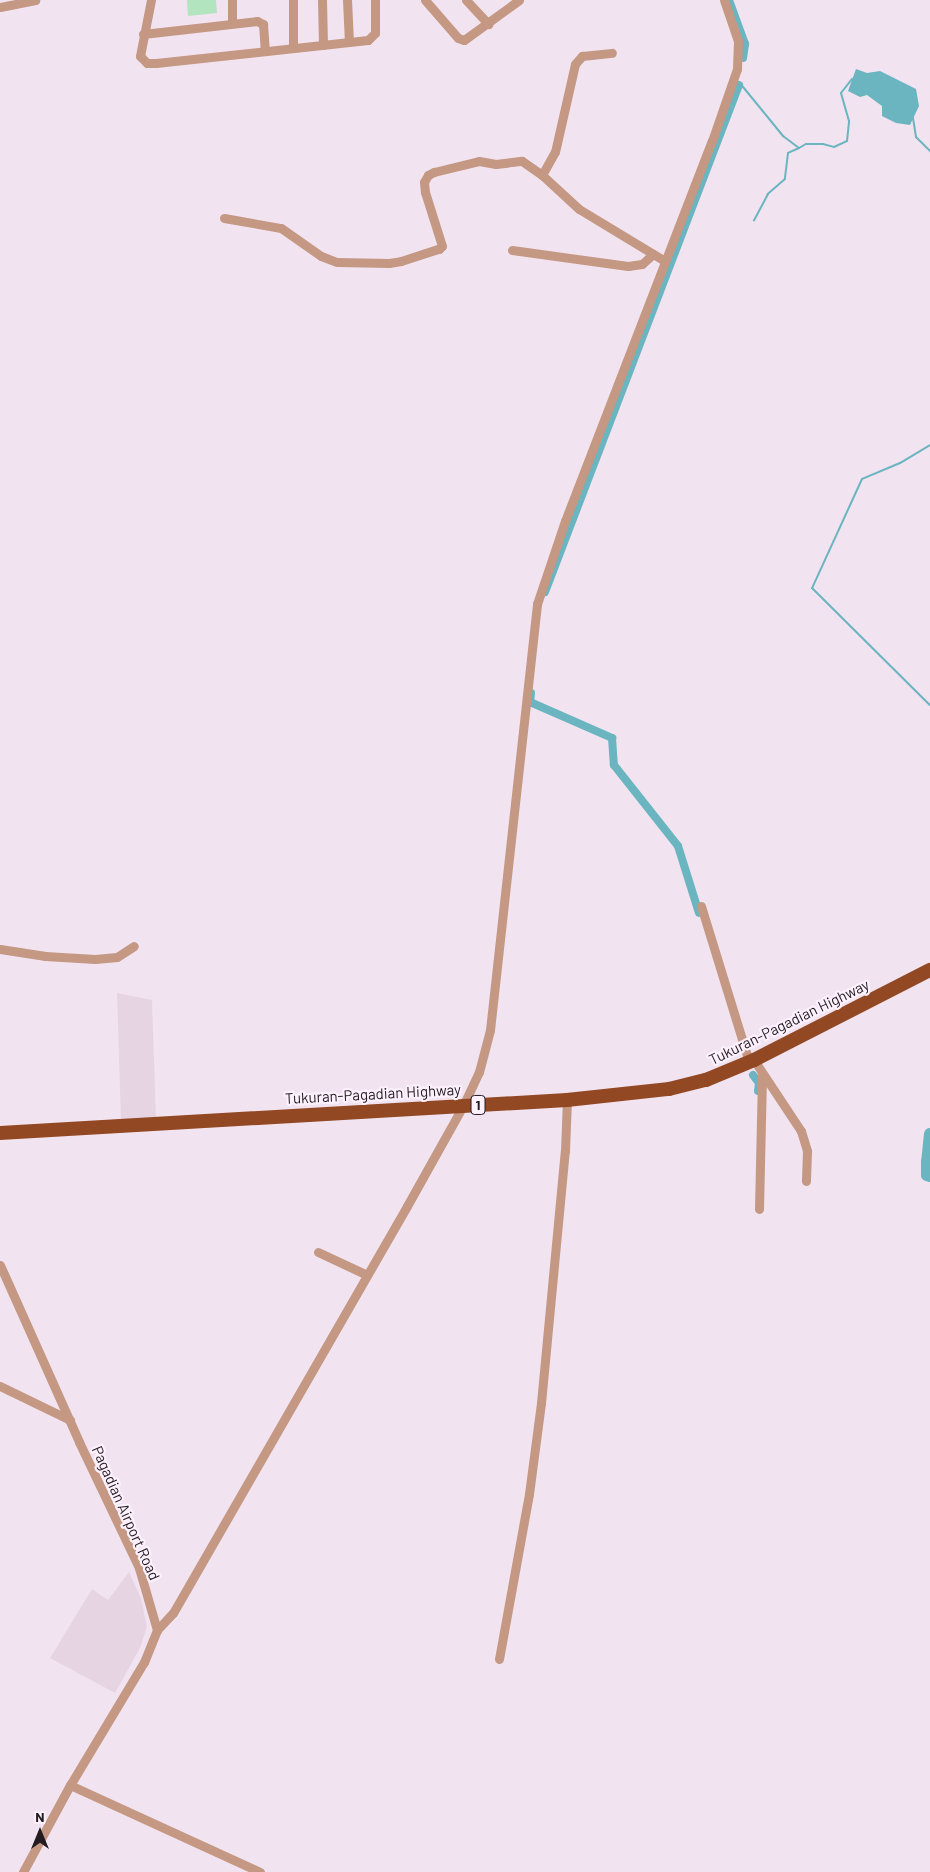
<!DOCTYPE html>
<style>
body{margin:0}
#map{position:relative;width:930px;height:1872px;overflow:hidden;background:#f2e3f1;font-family:Barlow,sans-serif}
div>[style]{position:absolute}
.commercial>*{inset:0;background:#e7d4e3}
.green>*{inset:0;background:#b2e5bf}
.water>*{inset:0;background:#6ab5bf}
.stream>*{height:2px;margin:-1px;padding:0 1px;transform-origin:1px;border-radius:1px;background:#6ab5bf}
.canal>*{height:8px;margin:-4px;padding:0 4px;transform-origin:4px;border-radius:4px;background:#6ab5bf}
.river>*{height:12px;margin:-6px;padding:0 6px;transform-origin:6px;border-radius:6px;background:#6ab5bf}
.minor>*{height:9px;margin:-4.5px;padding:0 4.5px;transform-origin:4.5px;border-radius:4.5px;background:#c49883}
.trunk>*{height:14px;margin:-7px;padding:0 7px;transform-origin:7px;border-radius:7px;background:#924822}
span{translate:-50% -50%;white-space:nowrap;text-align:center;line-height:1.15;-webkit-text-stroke:4.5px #fdf1fd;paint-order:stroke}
.shield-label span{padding:1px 4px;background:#fdf1fd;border:1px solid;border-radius:4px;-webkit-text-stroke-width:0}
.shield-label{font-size:14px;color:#221c21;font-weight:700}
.street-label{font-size:15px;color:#221c21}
.north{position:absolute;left:15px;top:1807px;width:50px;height:50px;-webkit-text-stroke:4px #fdf1fd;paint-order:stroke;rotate:0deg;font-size:14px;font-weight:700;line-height:20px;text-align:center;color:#221c21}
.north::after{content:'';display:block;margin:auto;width:18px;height:22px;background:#221c21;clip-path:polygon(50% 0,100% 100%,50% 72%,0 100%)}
</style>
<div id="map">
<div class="commercial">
<i style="clip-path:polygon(117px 993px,152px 1000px,156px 1119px,121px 1121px)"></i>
<i style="clip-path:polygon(129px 1572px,141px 1598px,147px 1627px,140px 1648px,115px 1693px,50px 1658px,92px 1589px,108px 1600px)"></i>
</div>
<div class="green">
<i style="clip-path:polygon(187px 0,216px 0,217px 13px,188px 16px)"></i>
</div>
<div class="water">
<i style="clip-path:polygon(856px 69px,867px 73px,880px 71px,916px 89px,919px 106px,910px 125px,896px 123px,882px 116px,882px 106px,867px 95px,860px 97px,848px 91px)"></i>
</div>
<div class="stream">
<i style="left:739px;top:82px;width:70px;rotate:50.8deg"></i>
<i style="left:783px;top:136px;width:20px;rotate:37deg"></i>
<i style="left:799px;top:148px;width:12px;rotate:156deg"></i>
<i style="left:788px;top:153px;width:26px;rotate:97deg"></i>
<i style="left:785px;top:179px;width:23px;rotate:139deg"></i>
<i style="left:768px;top:194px;width:30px;rotate:118deg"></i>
<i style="left:913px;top:118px;width:19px;rotate:81deg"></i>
<i style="left:916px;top:137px;width:20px;rotate:45deg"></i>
<i style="left:799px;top:148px;width:8px;rotate:-30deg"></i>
<i style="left:806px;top:144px;width:17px"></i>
<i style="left:823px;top:144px;width:11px;rotate:15deg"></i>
<i style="left:834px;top:147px;width:14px;rotate:-25deg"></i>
<i style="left:847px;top:141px;width:20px;rotate:-84deg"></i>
<i style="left:849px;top:121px;width:29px;rotate:-106deg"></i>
<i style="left:841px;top:93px;width:18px;rotate:-52deg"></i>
<i style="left:930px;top:445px;width:35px;rotate:149deg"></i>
<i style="left:900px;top:463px;width:41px;rotate:157.2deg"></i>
<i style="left:862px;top:479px;width:120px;rotate:114.6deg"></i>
<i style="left:812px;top:588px;width:166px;rotate:44.8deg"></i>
</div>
<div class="canal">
<i style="left:729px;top:0;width:47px;rotate:70deg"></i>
<i style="left:745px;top:44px;width:14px;rotate:98deg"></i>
<i style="left:545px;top:592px;width:543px;rotate:-69.06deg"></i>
<i style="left:531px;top:693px;width:9px;rotate:96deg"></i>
<i style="left:530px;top:702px;width:90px;rotate:23.7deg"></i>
<i style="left:612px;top:738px;width:27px;rotate:86deg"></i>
<i style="left:614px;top:765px;width:103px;rotate:51.7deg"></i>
<i style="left:678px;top:846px;width:70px;rotate:72.6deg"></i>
<i style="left:753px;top:1075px;width:10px;rotate:53deg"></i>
<i style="left:759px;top:1083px;width:8px;rotate:97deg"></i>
</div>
<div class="river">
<i style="left:930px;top:1134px;width:28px;rotate:96deg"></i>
<i style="left:927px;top:1162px;width:13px;rotate:90deg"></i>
<i style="left:927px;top:1175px;width:3px;rotate:18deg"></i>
</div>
<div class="minor">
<i style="left:151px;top:0;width:57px;rotate:101.1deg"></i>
<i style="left:140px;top:56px;width:10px;rotate:45deg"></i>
<i style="left:147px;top:63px;width:9px"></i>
<i style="left:156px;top:63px;width:213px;rotate:-6.2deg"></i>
<i style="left:368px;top:40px;width:10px;rotate:-45deg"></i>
<i style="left:375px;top:33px;width:33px;rotate:-90deg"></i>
<i style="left:232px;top:0;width:23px;rotate:90deg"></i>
<i style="left:293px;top:0;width:48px;rotate:90deg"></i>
<i style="left:322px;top:0;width:45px;rotate:88.7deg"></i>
<i style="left:347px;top:0;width:42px;rotate:87.3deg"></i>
<i style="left:425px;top:0;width:50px;rotate:49deg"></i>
<i style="left:458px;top:38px;width:6px;rotate:18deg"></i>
<i style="left:464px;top:40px;width:68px;rotate:-36deg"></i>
<i style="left:466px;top:0;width:33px;rotate:47deg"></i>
<i style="left:0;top:7px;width:36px;rotate:-11deg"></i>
<i style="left:143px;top:34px;width:115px;rotate:-6.5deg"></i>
<i style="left:257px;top:21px;width:7px;rotate:27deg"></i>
<i style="left:263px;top:24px;width:27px;rotate:86deg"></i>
<i style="left:542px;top:175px;width:26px;rotate:-61deg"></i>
<i style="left:555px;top:152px;width:90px;rotate:-77.2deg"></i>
<i style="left:575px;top:64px;width:11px;rotate:-49deg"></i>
<i style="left:582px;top:56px;width:30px;rotate:-6deg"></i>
<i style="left:224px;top:218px;width:58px;rotate:10deg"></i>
<i style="left:281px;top:228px;width:49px;rotate:35deg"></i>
<i style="left:321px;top:256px;width:17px;rotate:21deg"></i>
<i style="left:337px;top:262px;width:52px;rotate:1.1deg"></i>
<i style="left:389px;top:263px;width:12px;rotate:-9deg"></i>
<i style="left:401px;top:261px;width:40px;rotate:-18deg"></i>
<i style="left:439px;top:249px;width:4px;rotate:-45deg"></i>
<i style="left:442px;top:246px;width:57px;rotate:-107.5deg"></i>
<i style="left:425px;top:192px;width:10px;rotate:-96deg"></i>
<i style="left:424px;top:182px;width:8px;rotate:-60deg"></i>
<i style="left:428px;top:175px;width:7px;rotate:-27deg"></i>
<i style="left:434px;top:172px;width:46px;rotate:-13.7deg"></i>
<i style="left:479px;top:161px;width:17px;rotate:10deg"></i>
<i style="left:496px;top:164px;width:26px;rotate:-7deg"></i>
<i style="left:522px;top:161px;width:24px;rotate:35deg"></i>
<i style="left:542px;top:175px;width:50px;rotate:42.6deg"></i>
<i style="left:579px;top:209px;width:100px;rotate:31.2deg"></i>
<i style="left:512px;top:250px;width:117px;rotate:7.9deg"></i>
<i style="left:628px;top:266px;width:14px;rotate:-8deg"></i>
<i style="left:642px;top:264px;width:15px;rotate:-42deg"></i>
<i style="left:701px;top:906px;width:163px;rotate:72.9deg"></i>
<i style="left:0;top:949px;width:46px;rotate:8.8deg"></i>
<i style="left:45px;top:956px;width:50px;rotate:3.4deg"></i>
<i style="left:95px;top:959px;width:22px;rotate:-5deg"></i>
<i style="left:117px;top:957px;width:20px;rotate:-33deg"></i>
<i style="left:754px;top:1060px;width:85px;rotate:56.5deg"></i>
<i style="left:801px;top:1131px;width:21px;rotate:73deg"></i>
<i style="left:807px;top:1151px;width:30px;rotate:92deg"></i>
<i style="left:759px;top:1209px;width:134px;rotate:-88.7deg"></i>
<i style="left:318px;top:1252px;width:54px;rotate:25.1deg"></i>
<i style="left:0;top:1265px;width:194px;rotate:65.9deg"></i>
<i style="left:79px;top:1442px;width:140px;rotate:64.5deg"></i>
<i style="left:139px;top:1568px;width:65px;rotate:73.8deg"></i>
<i style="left:157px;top:1630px;width:35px;rotate:112deg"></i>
<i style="left:144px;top:1662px;width:144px;rotate:121deg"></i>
<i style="left:70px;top:1785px;width:99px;rotate:118.4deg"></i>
<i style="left:0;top:1386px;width:78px;rotate:25.9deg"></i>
<i style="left:157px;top:1630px;width:23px;rotate:-47deg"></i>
<i style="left:173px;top:1613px;width:469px;rotate:-60.1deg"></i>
<i style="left:407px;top:1206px;width:115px;rotate:-60.8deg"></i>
<i style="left:463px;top:1106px;width:38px;rotate:-65deg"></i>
<i style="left:479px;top:1072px;width:43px;rotate:-75.3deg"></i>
<i style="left:490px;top:1030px;width:429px;rotate:-83.7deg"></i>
<i style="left:537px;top:604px;width:88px;rotate:-71.4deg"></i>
<i style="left:565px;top:521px;width:407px;rotate:-68.9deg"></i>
<i style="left:712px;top:141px;width:76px;rotate:-70.9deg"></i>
<i style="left:737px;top:69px;width:28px;rotate:-88deg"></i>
<i style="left:738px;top:41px;width:43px;rotate:-108.9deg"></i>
<i style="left:499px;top:1659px;width:168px;rotate:-79.7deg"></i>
<i style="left:529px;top:1494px;width:92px;rotate:-82.5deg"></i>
<i style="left:541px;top:1403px;width:253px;rotate:-84.6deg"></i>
<i style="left:565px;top:1151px;width:51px;rotate:-87.8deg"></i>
<i style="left:70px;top:1785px;width:209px;rotate:24.6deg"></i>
</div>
<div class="trunk">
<i style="left:0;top:1133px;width:568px;rotate:-3.33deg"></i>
<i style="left:567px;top:1100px;width:103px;rotate:-6.2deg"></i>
<i style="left:669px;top:1089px;width:38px;rotate:-14deg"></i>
<i style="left:706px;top:1080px;width:52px;rotate:-22.6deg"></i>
<i style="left:754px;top:1060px;width:198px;rotate:-27.1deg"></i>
</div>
<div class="shield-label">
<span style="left:478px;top:1105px">1</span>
</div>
<div class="street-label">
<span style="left:789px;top:1022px;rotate:-26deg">Tukuran-Pagadian Highway</span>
<span style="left:373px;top:1094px;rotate:-3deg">Tukuran-Pagadian Highway</span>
<span style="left:126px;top:1513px;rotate:66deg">Pagadian Airport Road</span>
</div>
<div class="north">N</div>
</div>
